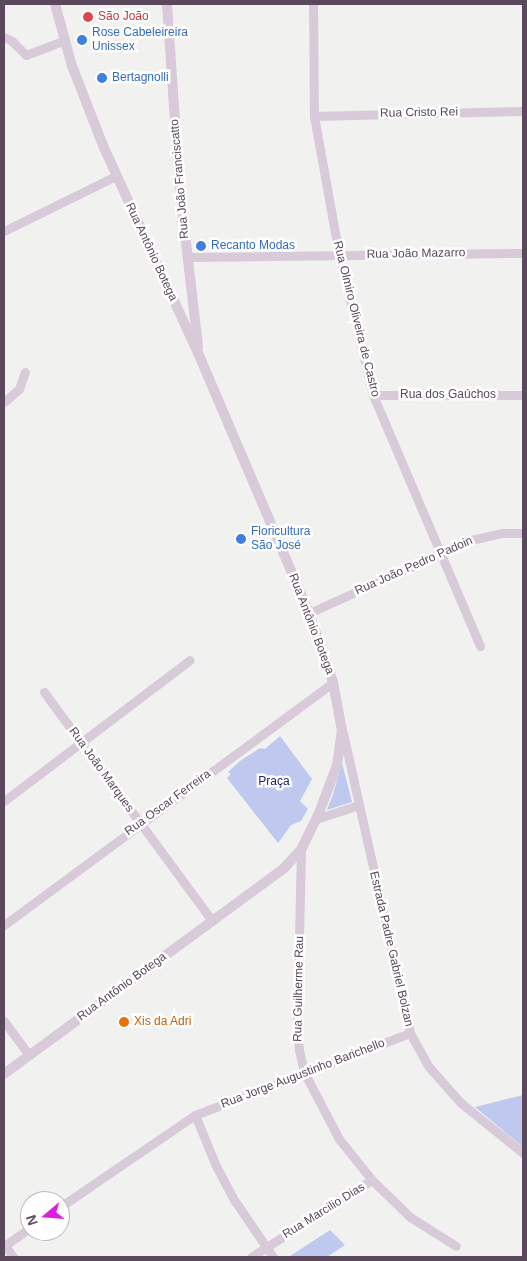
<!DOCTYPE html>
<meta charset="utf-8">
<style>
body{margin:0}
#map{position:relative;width:527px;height:1261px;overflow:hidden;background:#f1f2f0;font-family:Helvetica,sans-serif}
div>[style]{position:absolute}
.green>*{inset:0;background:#bfc8ef}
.minor>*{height:9px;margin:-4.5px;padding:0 4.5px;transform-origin:4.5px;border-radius:4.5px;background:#d8cad9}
.tertiary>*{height:10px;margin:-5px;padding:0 5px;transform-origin:5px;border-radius:5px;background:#d8cad9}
.dots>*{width:14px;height:14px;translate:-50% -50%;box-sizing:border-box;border:2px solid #fff;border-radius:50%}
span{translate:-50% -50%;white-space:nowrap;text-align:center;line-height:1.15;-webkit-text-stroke:5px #fff;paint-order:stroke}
.health-label{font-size:12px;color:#be3a42}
.left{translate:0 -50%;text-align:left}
.shop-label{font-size:12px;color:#366cbe}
.street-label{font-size:12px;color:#5b485d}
.park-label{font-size:12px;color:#191f7e}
.food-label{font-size:12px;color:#c56008}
.frame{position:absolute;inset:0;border:5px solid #5b485d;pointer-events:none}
.north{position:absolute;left:20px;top:1191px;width:50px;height:50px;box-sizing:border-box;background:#fff;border:1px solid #bdb6be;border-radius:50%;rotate:252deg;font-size:14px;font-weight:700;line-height:20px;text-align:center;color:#5b485d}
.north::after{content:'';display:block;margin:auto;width:18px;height:22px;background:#df1dde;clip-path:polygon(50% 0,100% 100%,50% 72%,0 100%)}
</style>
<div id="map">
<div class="green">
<i style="clip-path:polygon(280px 736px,312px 779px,300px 801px,308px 809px,301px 821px,291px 825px,278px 843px,227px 778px,231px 774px,228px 772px,240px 761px,260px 748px,265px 749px)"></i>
<i style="clip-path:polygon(342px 763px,352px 802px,327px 810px,333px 794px)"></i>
<i style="clip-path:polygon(523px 1095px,523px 1147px,475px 1107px)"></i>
<i style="clip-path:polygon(330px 1230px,345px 1245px,327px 1257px,290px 1256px)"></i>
</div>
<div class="minor">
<i style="left:313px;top:4px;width:112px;rotate:89.5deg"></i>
<i style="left:314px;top:116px;width:141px;rotate:79.8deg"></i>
<i style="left:339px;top:255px;width:144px;rotate:76.3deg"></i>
<i style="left:373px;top:395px;width:273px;rotate:66.9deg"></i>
<i style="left:4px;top:37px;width:9px;rotate:27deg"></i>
<i style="left:12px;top:41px;width:20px;rotate:45deg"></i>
<i style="left:26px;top:55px;width:42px;rotate:-21deg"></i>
<i style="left:314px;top:116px;width:209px;rotate:-1.4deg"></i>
<i style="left:4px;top:231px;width:125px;rotate:-26.2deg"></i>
<i style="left:188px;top:257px;width:335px;rotate:-0.7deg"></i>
<i style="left:373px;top:395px;width:150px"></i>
<i style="left:4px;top:402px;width:20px;rotate:-41deg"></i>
<i style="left:19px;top:389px;width:18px;rotate:-71deg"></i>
<i style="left:309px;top:613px;width:178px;rotate:-24.3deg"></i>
<i style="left:471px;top:540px;width:32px;rotate:-13deg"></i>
<i style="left:502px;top:533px;width:21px"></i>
<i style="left:44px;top:692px;width:284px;rotate:53.7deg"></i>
<i style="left:343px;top:733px;width:307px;rotate:77.4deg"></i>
<i style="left:410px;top:1033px;width:39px;rotate:61deg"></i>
<i style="left:429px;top:1067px;width:48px;rotate:48.4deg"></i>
<i style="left:461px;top:1103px;width:80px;rotate:38.9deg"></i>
<i style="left:4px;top:801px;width:233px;rotate:-37.2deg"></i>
<i style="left:316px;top:819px;width:45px;rotate:-18deg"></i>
<i style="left:301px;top:850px;width:173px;rotate:91.3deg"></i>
<i style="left:297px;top:1023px;width:27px;rotate:86deg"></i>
<i style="left:299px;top:1050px;width:23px;rotate:77deg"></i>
<i style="left:304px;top:1072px;width:76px;rotate:62.4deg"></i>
<i style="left:339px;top:1139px;width:53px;rotate:51.2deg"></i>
<i style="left:372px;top:1180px;width:53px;rotate:44.2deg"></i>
<i style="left:410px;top:1217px;width:54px;rotate:32.2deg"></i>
<i style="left:4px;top:925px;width:409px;rotate:-36.4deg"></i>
<i style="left:4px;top:1021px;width:42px;rotate:53.7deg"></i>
<i style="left:195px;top:1115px;width:55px;rotate:67.6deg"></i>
<i style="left:216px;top:1166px;width:40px;rotate:62deg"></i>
<i style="left:235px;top:1201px;width:68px;rotate:55.8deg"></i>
<i style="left:60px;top:1207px;width:163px;rotate:-34.3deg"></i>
<i style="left:195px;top:1115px;width:230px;rotate:-20.9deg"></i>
<i style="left:4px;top:1244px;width:16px;rotate:55deg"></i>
<i style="left:4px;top:1246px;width:32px;rotate:-35deg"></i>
<i style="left:251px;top:1257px;width:143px;rotate:-32.5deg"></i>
</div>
<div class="tertiary">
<i style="left:167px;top:4px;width:178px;rotate:86.1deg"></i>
<i style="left:179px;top:182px;width:166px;rotate:83.4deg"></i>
<i style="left:4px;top:1074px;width:348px;rotate:-36.3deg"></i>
<i style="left:284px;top:868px;width:25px;rotate:-47deg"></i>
<i style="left:301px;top:850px;width:41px;rotate:-64.1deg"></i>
<i style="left:319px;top:813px;width:51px;rotate:-69.4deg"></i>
<i style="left:337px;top:765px;width:34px;rotate:-82deg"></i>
<i style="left:342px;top:731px;width:50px;rotate:-100.4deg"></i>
<i style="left:333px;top:682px;width:73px;rotate:-109.2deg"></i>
<i style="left:309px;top:613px;width:283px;rotate:-113.1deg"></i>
<i style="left:198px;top:353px;width:226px;rotate:-114.6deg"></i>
<i style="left:104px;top:148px;width:88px;rotate:-111.3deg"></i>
<i style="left:72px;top:66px;width:64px;rotate:-105.3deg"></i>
</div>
<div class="dots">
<i style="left:88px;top:17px;background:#e0444e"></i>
<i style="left:82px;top:40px;background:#3f7fe0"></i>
<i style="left:102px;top:78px;background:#3f7fe0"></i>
<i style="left:201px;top:246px;background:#3f7fe0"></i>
<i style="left:241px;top:539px;background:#3f7fe0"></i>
<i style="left:124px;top:1022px;background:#e8710a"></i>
</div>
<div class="health-label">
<span class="left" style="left:98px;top:17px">São João</span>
</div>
<div class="shop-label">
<span class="left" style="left:92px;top:40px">Rose Cabeleireira<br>Unissex</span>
<span class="left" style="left:112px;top:78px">Bertagnolli</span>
<span class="left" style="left:211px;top:246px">Recanto Modas</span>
<span class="left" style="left:251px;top:539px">Floricultura<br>São José</span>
</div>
<div class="street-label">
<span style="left:419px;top:113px;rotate:-1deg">Rua Cristo Rei</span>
<span style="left:180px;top:179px;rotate:-95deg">Rua João Franciscatto</span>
<span style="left:151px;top:252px;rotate:65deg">Rua Antônio Botega</span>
<span style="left:416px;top:254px;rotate:-1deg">Rua João Mazarro</span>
<span style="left:356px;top:319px;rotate:76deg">Rua Olmiro Oliveira de Castro</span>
<span style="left:448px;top:395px">Rua dos Gaúchos</span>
<span style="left:414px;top:566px;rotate:-24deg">Rua João Pedro Padoin</span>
<span style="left:311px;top:624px;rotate:69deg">Rua Antônio Botega</span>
<span style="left:101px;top:770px;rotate:54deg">Rua João Marques</span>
<span style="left:168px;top:803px;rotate:-36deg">Rua Oscar Ferreira</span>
<span style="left:391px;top:949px;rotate:77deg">Estrada Padre Gabriel Bolzan</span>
<span style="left:122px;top:987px;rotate:-36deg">Rua Antônio Botega</span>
<span style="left:299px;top:989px;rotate:-89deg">Rua Guilherme Rau</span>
<span style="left:303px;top:1074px;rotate:-21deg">Rua Jorge Augustinho Barichello</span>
<span style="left:324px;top:1211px;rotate:-32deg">Rua Marcilio Dias</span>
</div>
<div class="park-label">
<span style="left:274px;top:782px">Praça</span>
</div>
<div class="food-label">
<span class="left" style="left:134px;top:1022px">Xis da Adri</span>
</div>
<div class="frame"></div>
<div class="north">N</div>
</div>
